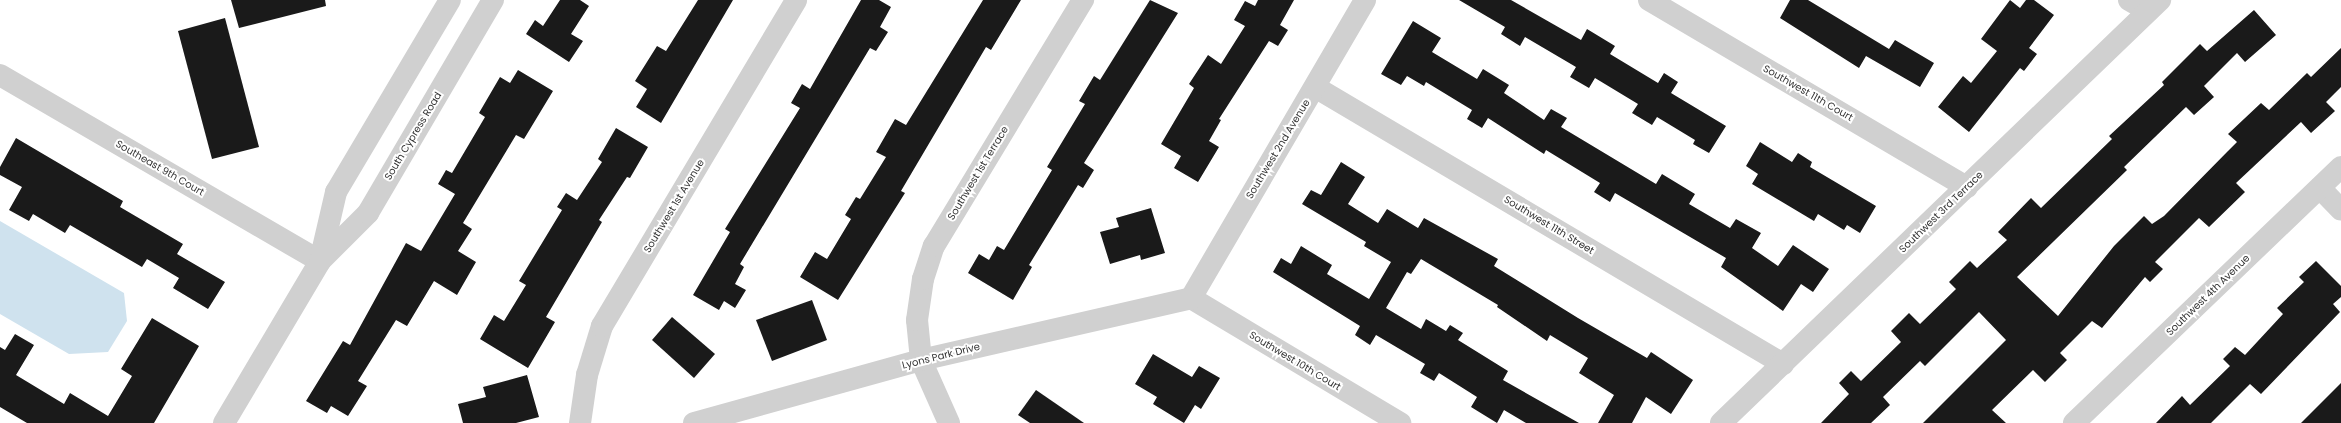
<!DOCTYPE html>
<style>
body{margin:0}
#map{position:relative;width:2341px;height:423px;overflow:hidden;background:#fff;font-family:Poppins,sans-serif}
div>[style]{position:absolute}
.water>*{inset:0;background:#cfe2ee}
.building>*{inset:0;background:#1a1a1a}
.minor>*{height:22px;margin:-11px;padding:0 11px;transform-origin:11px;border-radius:11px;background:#d0d0d0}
span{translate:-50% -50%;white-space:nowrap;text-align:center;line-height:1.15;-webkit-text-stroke:4px #fff;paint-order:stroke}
.street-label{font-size:10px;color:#333}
</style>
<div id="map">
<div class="water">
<i style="clip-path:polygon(0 221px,124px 293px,127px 321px,108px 352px,69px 354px,0 314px)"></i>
</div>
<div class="building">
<i style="clip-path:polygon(231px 0,325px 0,326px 6px,239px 28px)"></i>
<i style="clip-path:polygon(560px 0,580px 0,589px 6px,571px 34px,583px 41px,569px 62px,526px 34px,535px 20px,543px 26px)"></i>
<i style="clip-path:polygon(698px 0,733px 0,661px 123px,636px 107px,647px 89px,635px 81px,657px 46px,666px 51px)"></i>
<i style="clip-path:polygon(861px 0,879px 0,891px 7px,880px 27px,888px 32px,876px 51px,870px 48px,740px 264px,744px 267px,735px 284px,746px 290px,735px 308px,724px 301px,719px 310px,693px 295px,730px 232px,725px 229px,800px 108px,791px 103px,802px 84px,810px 89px)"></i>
<i style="clip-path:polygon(983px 0,1021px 0,991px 50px,986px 47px,901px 191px,905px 193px,838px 300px,800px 277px,815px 252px,827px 259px,851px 219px,845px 215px,856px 197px,860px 199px,886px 157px,876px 152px,895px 119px,906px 125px)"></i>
<i style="clip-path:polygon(1150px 0,1178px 13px,1084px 163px,1094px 170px,1083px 188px,1078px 185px,1029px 265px,1032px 267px,1013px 300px,968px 273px,979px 254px,989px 260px,997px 246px,1004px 250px,1052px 170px,1047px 167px,1085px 104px,1079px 101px,1094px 76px,1100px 80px)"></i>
<i style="clip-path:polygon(1258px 0,1294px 0,1280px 25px,1288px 30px,1278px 46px,1269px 41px,1219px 119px,1221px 120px,1209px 141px,1219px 147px,1198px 182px,1174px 168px,1181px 156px,1161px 144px,1194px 88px,1189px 84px,1208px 55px,1221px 64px,1245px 26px,1234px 20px,1245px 1px,1255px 6px)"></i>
<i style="clip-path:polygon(1459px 0,1511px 0,1581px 40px,1587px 29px,1615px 46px,1610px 54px,1658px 83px,1664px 73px,1678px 82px,1671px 93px,1726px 126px,1709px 153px,1693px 144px,1695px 140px,1657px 117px,1652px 125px,1632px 113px,1638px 104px,1595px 78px,1589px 88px,1570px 77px,1576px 67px,1525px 37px,1520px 46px,1501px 34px,1505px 27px)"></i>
<i style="clip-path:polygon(1790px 0,1808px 0,1889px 49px,1895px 40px,1934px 63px,1920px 87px,1866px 56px,1859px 68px,1780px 18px)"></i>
<i style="clip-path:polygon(2010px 0,2020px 8px,2026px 0,2034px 0,2054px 15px,2029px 48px,2037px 54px,2024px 71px,2020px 68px,1969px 132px,1938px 107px,1963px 76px,1971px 83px,1997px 51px,1981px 39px)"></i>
<i style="clip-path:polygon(2254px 10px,2276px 35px,2245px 62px,2237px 53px,2204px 86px,2214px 97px,2194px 115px,2186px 107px,2124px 167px,2127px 170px,2017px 277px,2058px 316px,2114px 246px,2144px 216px,2152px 224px,2164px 216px,2228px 151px,2237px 142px,2228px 134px,2261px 103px,2269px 110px,2307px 73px,2311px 77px,2341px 48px,2341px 87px,2326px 102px,2335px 111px,2311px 133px,2301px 122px,2236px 183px,2245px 192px,2209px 227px,2199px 218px,2155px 262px,2163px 269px,2150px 282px,2145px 277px,2102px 328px,2092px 321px,2060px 353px,2067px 360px,2045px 382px,2033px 370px,1992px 410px,2006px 423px,1923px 423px,2006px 340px,1979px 312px,1925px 366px,1920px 361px,1883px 397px,1890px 405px,1871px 423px,1821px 423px,1849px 394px,1839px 383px,1851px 371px,1861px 381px,1901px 342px,1891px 331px,1909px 313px,1920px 324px,1956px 289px,1949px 282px,1970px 261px,1977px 268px,2007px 240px,1998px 232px,2031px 198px,2041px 208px,2112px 139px,2109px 136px,2164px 85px,2162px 82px,2200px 44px,2207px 51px)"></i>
<i style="clip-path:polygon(225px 18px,259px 147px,212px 159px,178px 31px)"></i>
<i style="clip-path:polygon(1413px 21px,1441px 38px,1432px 52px,1477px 79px,1483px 69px,1509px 85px,1504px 93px,1544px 120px,1551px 109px,1567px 118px,1561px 127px,1656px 184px,1662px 174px,1695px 194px,1689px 204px,1730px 228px,1736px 219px,1761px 233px,1752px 248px,1778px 266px,1793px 245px,1829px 269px,1813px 292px,1801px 284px,1783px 311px,1721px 267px,1726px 258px,1615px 193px,1610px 202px,1594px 192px,1600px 183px,1546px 150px,1544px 154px,1488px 118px,1482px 128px,1467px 119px,1472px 110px,1426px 82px,1424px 86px,1407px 76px,1401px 85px,1381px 74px)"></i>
<i style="clip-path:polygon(518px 70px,553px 91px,524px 139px,516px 135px,463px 223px,472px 229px,458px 251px,476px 262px,457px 295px,434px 281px,407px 326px,396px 320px,358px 381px,367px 386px,348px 416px,331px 406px,327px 413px,306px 401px,343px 341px,350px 345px,406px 243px,421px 251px,455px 194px,438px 184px,446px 170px,452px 173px,485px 117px,479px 113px,500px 77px,510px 83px)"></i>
<i style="clip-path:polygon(616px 128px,648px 147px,630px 178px,627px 177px,599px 220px,602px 222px,546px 317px,555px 322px,528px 368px,480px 339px,494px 315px,504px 321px,526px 285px,519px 281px,562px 210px,557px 207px,566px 193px,577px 200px,602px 162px,598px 159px)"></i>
<i style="clip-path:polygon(16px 138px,123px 201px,120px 207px,183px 244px,177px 254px,225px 282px,208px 309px,173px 288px,179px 278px,147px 259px,142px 267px,70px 225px,65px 233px,33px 214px,29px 221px,9px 210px,22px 187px,0 175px,0 167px)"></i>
<i style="clip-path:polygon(1760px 142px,1792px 162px,1798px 153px,1812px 162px,1810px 167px,1876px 206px,1860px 233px,1847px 225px,1844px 230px,1818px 214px,1814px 221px,1752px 184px,1758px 174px,1746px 166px)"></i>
<i style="clip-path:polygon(1341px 162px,1365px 177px,1348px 204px,1378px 223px,1387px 209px,1418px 228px,1424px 218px,1498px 259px,1494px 266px,1578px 318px,1647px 358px,1651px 352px,1693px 380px,1671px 414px,1646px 397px,1632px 423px,1598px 423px,1614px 395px,1579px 373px,1588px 358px,1550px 335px,1547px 341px,1497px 307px,1498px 305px,1421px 259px,1411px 274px,1407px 272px,1386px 308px,1421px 329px,1426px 319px,1446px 331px,1450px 325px,1463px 333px,1458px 340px,1508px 371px,1503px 380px,1579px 423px,1526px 423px,1504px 410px,1497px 423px,1471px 407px,1477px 397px,1439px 373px,1434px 381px,1420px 373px,1425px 364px,1376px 335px,1370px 345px,1355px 335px,1360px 326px,1273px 272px,1281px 258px,1291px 264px,1301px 246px,1332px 265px,1327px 274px,1369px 299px,1391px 262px,1364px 246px,1366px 242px,1302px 204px,1311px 190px,1321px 195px)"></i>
<i style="clip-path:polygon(1151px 208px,1165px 253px,1141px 260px,1140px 255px,1110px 264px,1100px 232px,1119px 227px,1116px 218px)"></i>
<i style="clip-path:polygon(2316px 261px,2341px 286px,2341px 297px,2333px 304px,2340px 312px,2261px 394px,2250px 384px,2211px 423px,2156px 423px,2182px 396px,2190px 405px,2230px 366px,2223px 359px,2235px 347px,2245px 355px,2283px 314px,2277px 308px,2304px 282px,2299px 277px)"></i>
<i style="clip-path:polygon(812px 300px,827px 340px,772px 361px,756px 320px)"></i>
<i style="clip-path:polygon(672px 317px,715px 354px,694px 378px,652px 340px)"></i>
<i style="clip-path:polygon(152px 318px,199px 346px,154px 423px,27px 423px,0 407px,0 347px,5px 350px,15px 334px,34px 345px,16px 375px,64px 404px,70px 393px,108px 416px,132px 376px,121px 369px)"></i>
<i style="clip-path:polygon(1153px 354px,1192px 377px,1199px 366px,1220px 378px,1201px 409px,1195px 405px,1184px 423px,1153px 404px,1157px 397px,1135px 384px)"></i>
<i style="clip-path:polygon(527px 375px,539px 417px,516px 423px,463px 423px,458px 404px,486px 397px,483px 387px)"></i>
<i style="clip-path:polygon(2341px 383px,2341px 423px,2301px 423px)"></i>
<i style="clip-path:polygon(1036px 390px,1084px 423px,1030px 423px,1018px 415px)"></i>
</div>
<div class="minor">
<i style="left:1649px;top:0;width:369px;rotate:30.5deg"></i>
<i style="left:2129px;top:0;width:22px;rotate:30deg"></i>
<i style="left:0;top:75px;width:370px;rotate:30.2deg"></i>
<i style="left:1315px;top:87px;width:544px;rotate:30.62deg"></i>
<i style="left:2320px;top:188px;width:30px;rotate:46deg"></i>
<i style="left:320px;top:261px;width:71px;rotate:-76.9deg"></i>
<i style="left:336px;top:192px;width:223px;rotate:-59.3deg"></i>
<i style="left:1191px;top:298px;width:345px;rotate:-59.7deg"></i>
<i style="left:1191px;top:298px;width:244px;rotate:30.9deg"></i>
<i style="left:224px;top:423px;width:188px;rotate:-59.3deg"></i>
<i style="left:320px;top:261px;width:68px;rotate:-45deg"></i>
<i style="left:368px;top:213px;width:247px;rotate:-59.6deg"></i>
<i style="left:580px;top:423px;width:49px;rotate:-81.7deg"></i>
<i style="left:587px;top:375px;width:51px;rotate:-73deg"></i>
<i style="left:602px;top:326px;width:379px;rotate:-59.2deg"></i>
<i style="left:694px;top:423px;width:236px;rotate:-15.5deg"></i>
<i style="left:921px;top:360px;width:277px;rotate:-12.9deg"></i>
<i style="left:949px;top:423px;width:69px;rotate:-114deg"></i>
<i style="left:921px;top:360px;width:40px;rotate:-95.7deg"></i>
<i style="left:917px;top:320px;width:41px;rotate:-81.7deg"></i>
<i style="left:923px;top:279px;width:35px;rotate:-72deg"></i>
<i style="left:934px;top:246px;width:288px;rotate:-58.8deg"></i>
<i style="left:1721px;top:423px;width:610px;rotate:-43.94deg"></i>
<i style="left:2074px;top:423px;width:370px;rotate:-43.8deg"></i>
</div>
<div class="street-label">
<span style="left:1808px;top:93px;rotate:30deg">Southwest 11th Court</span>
<span style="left:413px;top:136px;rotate:-59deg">South Cypress Road</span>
<span style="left:1278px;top:149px;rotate:-59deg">Southwest 2nd Avenue</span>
<span style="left:160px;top:168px;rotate:30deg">Southeast 9th Court</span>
<span style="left:978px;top:173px;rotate:-59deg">Southwest 1st Terrace</span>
<span style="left:674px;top:206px;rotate:-59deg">Southwest 1st Avenue</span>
<span style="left:1941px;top:212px;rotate:-44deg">Southwest 3rd Terrace</span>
<span style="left:1549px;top:225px;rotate:31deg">Southwest 11th Street</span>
<span style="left:2208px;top:295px;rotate:-44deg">Southwest 4th Avenue</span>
<span style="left:941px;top:356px;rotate:-14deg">Lyons Park Drive</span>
<span style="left:1295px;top:361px;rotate:31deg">Southwest 10th Court</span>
</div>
</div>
